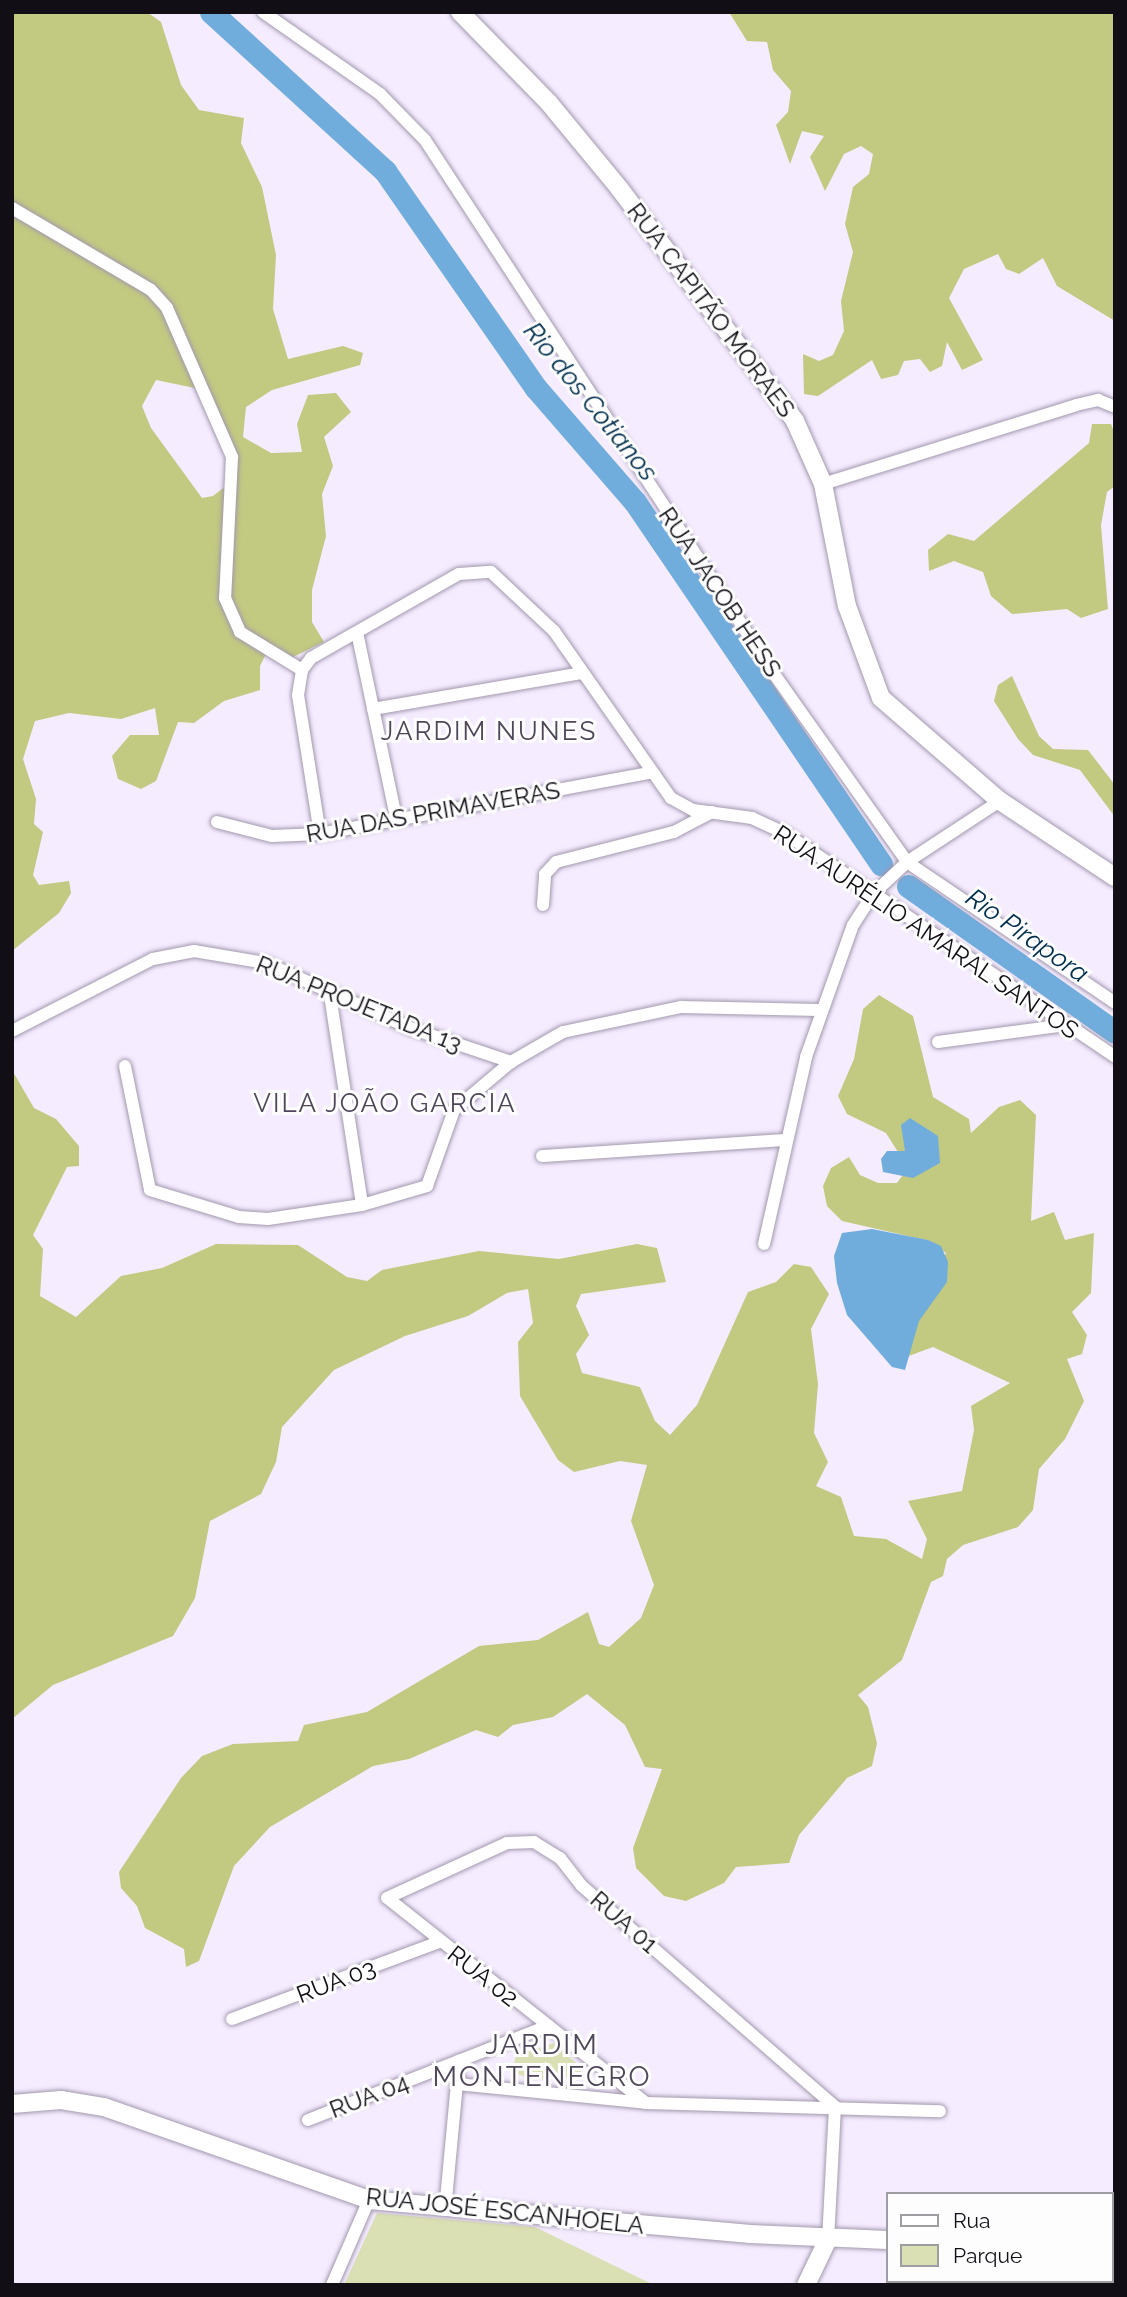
<!DOCTYPE html>
<meta charset="utf-8">
<style>
body{margin:0}
#map{position:relative;width:1127px;height:2297px;overflow:hidden;background:#f5ecff;font-family:Raleway,sans-serif}
div>[style]{position:absolute}
.green>*{inset:0;background:#dbe0b4}
.forest>*{inset:0;background:#c2c981}
.water>*{inset:0;background:#70addd}
.river>*{height:23px;margin:-11.5px;padding:0 11.5px;transform-origin:11.5px;border-radius:11.5px;background:#70addd}
.roads{filter:drop-shadow(0 0 2px #a398ae) drop-shadow(0 0 2px #a398ae)}
.street>*{height:12px;margin:-6px;padding:0 6px;transform-origin:6px;border-radius:6px;background:#fff}
.secondary>*{height:18px;margin:-9px;padding:0 9px;transform-origin:9px;border-radius:9px;background:#fff}
span{translate:-50% -50%;white-space:nowrap;text-align:center;line-height:1.15;-webkit-text-stroke:6px #fdfdfd;paint-order:stroke}
.street-label{font-size:24px;color:#120e16}
.water-label{font-size:26px;color:#002f4e;font-style:italic}
.neighbourhood-label{font-size:26px;color:#4f4659;letter-spacing:2px}
.quarter-label{font-size:28px;color:#4f4659;letter-spacing:2px}
.frame{position:absolute;inset:0;border:14px solid #120e16;pointer-events:none}
.legend{position:absolute;left:886px;top:2192px;width:228px;height:91px;box-sizing:border-box;background:#fdfdfd;border:2px solid #9f9da1;margin:0;padding:9px 12px;list-style:none;font-size:21px;color:#120e16}
.legend li{display:flex;align-items:center;gap:14px;height:35px}
.legend b{width:35px;border:2px solid #9f9da1}
</style>
<div id="map">
<div class="green">
<i style="clip-path:polygon(553px 2043px,581px 2067px,580px 2077px,531px 2080px,512px 2071px,516px 2056px)"></i>
<i style="clip-path:polygon(377px 2213px,535px 2227px,654px 2285px,344px 2285px)"></i>
</div>
<div class="forest">
<i style="clip-path:polygon(evenodd,12px 12px,147px 12px,161px 22px,181px 85px,199px 110px,244px 118px,241px 143px,262px 187px,276px 255px,273px 309px,288px 359px,343px 346px,363px 353px,360px 365px,272px 390px,246px 407px,243px 437px,271px 453px,302px 452px,297px 424px,308px 395px,336px 393px,351px 412px,324px 437px,333px 466px,322px 494px,326px 536px,312px 590px,312px 622px,324px 642px,291px 658px,269px 648px,260px 666px,260px 690px,224px 701px,194px 723px,178px 722px,156px 781px,141px 789px,118px 779px,112px 756px,130px 735px,159px 735px,155px 708px,121px 719px,69px 713px,35px 721px,23px 759px,36px 799px,34px 824px,43px 832px,33px 875px,39px 885px,69px 881px,71px 893px,59px 913px,12px 951px,12px 12px,156px 380px,209px 391px,238px 466px,232px 481px,213px 496px,202px 498px,151px 428px,142px 406px,156px 380px)"></i>
<i style="clip-path:polygon(729px 12px,1115px 12px,1115px 321px,1057px 286px,1043px 258px,1019px 274px,1006px 269px,998px 254px,964px 269px,949px 298px,983px 360px,962px 370px,947px 342px,942px 366px,930px 372px,920px 359px,904px 361px,898px 375px,881px 379px,872px 360px,818px 396px,804px 394px,803px 354px,819px 361px,833px 355px,844px 331px,841px 301px,853px 252px,845px 224px,853px 187px,869px 174px,873px 154px,861px 146px,844px 154px,825px 191px,810px 157px,824px 136px,802px 131px,790px 164px,776px 125px,788px 112px,791px 91px,773px 70px,767px 42px,747px 41px)"></i>
<i style="clip-path:polygon(1092px 424px,1111px 424px,1115px 434px,1115px 486px,1107px 492px,1101px 525px,1108px 609px,1081px 618px,1067px 609px,1012px 614px,991px 596px,983px 572px,954px 561px,929px 571px,928px 550px,948px 534px,974px 541px,1089px 443px)"></i>
<i style="clip-path:polygon(1012px 676px,1039px 736px,1053px 749px,1088px 750px,1115px 785px,1115px 817px,1080px 770px,1033px 755px,1018px 739px,994px 701px,998px 685px)"></i>
<i style="clip-path:polygon(879px 995px,913px 1016px,933px 1097px,969px 1119px,971px 1133px,999px 1107px,1020px 1100px,1036px 1115px,1031px 1221px,1054px 1212px,1065px 1240px,1094px 1233px,1091px 1293px,1072px 1312px,1087px 1335px,1082px 1354px,1067px 1359px,1084px 1401px,1065px 1439px,1039px 1469px,1033px 1510px,1018px 1527px,963px 1545px,947px 1559px,943px 1576px,931px 1582px,902px 1660px,858px 1695px,868px 1707px,877px 1743px,872px 1766px,847px 1778px,799px 1835px,789px 1863px,736px 1867px,724px 1883px,686px 1901px,664px 1896px,636px 1868px,633px 1848px,662px 1769px,645px 1767px,625px 1725px,587px 1694px,553px 1717px,513px 1725px,498px 1737px,476px 1730px,409px 1759px,373px 1766px,270px 1827px,234px 1866px,199px 1961px,186px 1967px,184px 1949px,145px 1928px,137px 1906px,121px 1888px,119px 1872px,181px 1778px,202px 1756px,233px 1744px,298px 1741px,304px 1725px,367px 1712px,479px 1646px,538px 1640px,588px 1612px,599px 1644px,609px 1647px,641px 1618px,654px 1585px,631px 1521px,647px 1465px,620px 1461px,574px 1472px,558px 1460px,520px 1396px,518px 1342px,533px 1323px,528px 1289px,507px 1293px,468px 1316px,405px 1336px,334px 1370px,282px 1427px,276px 1462px,261px 1494px,210px 1521px,195px 1598px,173px 1636px,53px 1685px,12px 1719px,12px 1070px,34px 1108px,56px 1119px,79px 1146px,79px 1166px,67px 1167px,33px 1235px,43px 1249px,40px 1296px,76px 1317px,121px 1276px,162px 1268px,216px 1244px,298px 1245px,347px 1277px,367px 1281px,382px 1270px,479px 1251px,559px 1259px,637px 1244px,657px 1248px,666px 1282px,581px 1294px,576px 1306px,589px 1335px,576px 1354px,582px 1373px,640px 1387px,655px 1421px,670px 1435px,697px 1405px,748px 1292px,776px 1282px,794px 1264px,811px 1267px,829px 1294px,811px 1329px,818px 1384px,814px 1433px,828px 1462px,816px 1486px,841px 1497px,854px 1536px,886px 1539px,922px 1559px,927px 1539px,908px 1501px,962px 1491px,974px 1430px,971px 1406px,1010px 1383px,933px 1347px,895px 1361px,946px 1253px,930px 1241px,842px 1221px,827px 1206px,823px 1186px,831px 1168px,849px 1157px,860px 1175px,878px 1183px,897px 1183px,908px 1168px,886px 1133px,847px 1114px,838px 1096px,854px 1059px,863px 1009px)"></i>
</div>
<div class="water">
<i style="clip-path:polygon(910px 1118px,938px 1136px,940px 1163px,913px 1178px,883px 1172px,881px 1159px,887px 1151px,905px 1151px,901px 1125px)"></i>
<i style="clip-path:polygon(872px 1229px,928px 1240px,941px 1246px,948px 1262px,947px 1282px,919px 1321px,905px 1370px,892px 1367px,847px 1315px,837px 1283px,834px 1256px,842px 1233px)"></i>
</div>
<div class="river">
<i style="left:211px;top:12px;width:236px;rotate:42.4deg"></i>
<i style="left:385px;top:171px;width:263px;rotate:55.2deg"></i>
<i style="left:535px;top:387px;width:152px;rotate:49deg"></i>
<i style="left:635px;top:502px;width:438px;rotate:55.8deg"></i>
<i style="left:908px;top:886px;width:253px;rotate:35.2deg"></i>
</div>
<div class="roads">
<div class="street">
<i style="left:263px;top:12px;width:143px;rotate:35deg"></i>
<i style="left:380px;top:94px;width:64px;rotate:45.6deg"></i>
<i style="left:425px;top:140px;width:634px;rotate:56.84deg"></i>
<i style="left:772px;top:671px;width:234px;rotate:54.7deg"></i>
<i style="left:907px;top:862px;width:251px;rotate:34.1deg"></i>
<i style="left:12px;top:208px;width:161px;rotate:30.5deg"></i>
<i style="left:151px;top:290px;width:24px;rotate:48deg"></i>
<i style="left:167px;top:308px;width:163px;rotate:66.4deg"></i>
<i style="left:232px;top:457px;width:141px;rotate:92.8deg"></i>
<i style="left:225px;top:598px;width:37px;rotate:66deg"></i>
<i style="left:240px;top:632px;width:73px;rotate:31.5deg"></i>
<i style="left:302px;top:670px;width:15px;rotate:-53deg"></i>
<i style="left:311px;top:658px;width:170px;rotate:-29.6deg"></i>
<i style="left:459px;top:574px;width:32px;rotate:-4deg"></i>
<i style="left:491px;top:572px;width:86px;rotate:43.1deg"></i>
<i style="left:554px;top:631px;width:204px;rotate:55deg"></i>
<i style="left:671px;top:798px;width:25px;rotate:29deg"></i>
<i style="left:693px;top:810px;width:60px;rotate:7.7deg"></i>
<i style="left:752px;top:818px;width:38px;rotate:25deg"></i>
<i style="left:786px;top:834px;width:397px;rotate:34.1deg"></i>
<i style="left:823px;top:484px;width:265px;rotate:-17.3deg"></i>
<i style="left:1076px;top:405px;width:23px;rotate:-13deg"></i>
<i style="left:1098px;top:400px;width:18px;rotate:22deg"></i>
<i style="left:358px;top:637px;width:185px;rotate:78.1deg"></i>
<i style="left:302px;top:670px;width:25px;rotate:99deg"></i>
<i style="left:298px;top:695px;width:141px;rotate:81deg"></i>
<i style="left:373px;top:709px;width:211px;rotate:-9.8deg"></i>
<i style="left:217px;top:822px;width:57px;rotate:14.3deg"></i>
<i style="left:272px;top:836px;width:48px;rotate:-2.4deg"></i>
<i style="left:320px;top:834px;width:335px;rotate:-10.5deg"></i>
<i style="left:543px;top:905px;width:31px;rotate:-86deg"></i>
<i style="left:545px;top:874px;width:16px;rotate:-47deg"></i>
<i style="left:556px;top:862px;width:122px;rotate:-14.3deg"></i>
<i style="left:674px;top:832px;width:43px;rotate:-27.8deg"></i>
<i style="left:330px;top:995px;width:212px;rotate:81.3deg"></i>
<i style="left:12px;top:1031px;width:158px;rotate:-27.1deg"></i>
<i style="left:153px;top:959px;width:42px;rotate:-11deg"></i>
<i style="left:194px;top:951px;width:73px;rotate:9.5deg"></i>
<i style="left:266px;top:963px;width:158px;rotate:24.3deg"></i>
<i style="left:410px;top:1028px;width:107px;rotate:18.6deg"></i>
<i style="left:938px;top:1042px;width:129px;rotate:-7.6deg"></i>
<i style="left:125px;top:1066px;width:126px;rotate:78.6deg"></i>
<i style="left:150px;top:1190px;width:93px;rotate:16.9deg"></i>
<i style="left:239px;top:1217px;width:29px;rotate:4deg"></i>
<i style="left:268px;top:1219px;width:95px;rotate:-8.5deg"></i>
<i style="left:362px;top:1205px;width:68px;rotate:-16.3deg"></i>
<i style="left:427px;top:1186px;width:81px;rotate:-70.4deg"></i>
<i style="left:454px;top:1110px;width:75px;rotate:-40.1deg"></i>
<i style="left:511px;top:1062px;width:60px;rotate:-30deg"></i>
<i style="left:563px;top:1032px;width:121px;rotate:-12deg"></i>
<i style="left:681px;top:1007px;width:138px;rotate:1.2deg"></i>
<i style="left:542px;top:1156px;width:244px;rotate:-3.8deg"></i>
<i style="left:764px;top:1244px;width:192px;rotate:-77.3deg"></i>
<i style="left:806px;top:1057px;width:140px;rotate:-70.4deg"></i>
<i style="left:853px;top:925px;width:37px;rotate:-57deg"></i>
<i style="left:873px;top:894px;width:47px;rotate:-43.3deg"></i>
<i style="left:907px;top:862px;width:111px;rotate:-33.3deg"></i>
<i style="left:232px;top:2019px;width:221px;rotate:-20.4deg"></i>
<i style="left:457px;top:2084px;width:190px;rotate:5.7deg"></i>
<i style="left:646px;top:2103px;width:294px;rotate:1.6deg"></i>
<i style="left:646px;top:2103px;width:330px;rotate:-141.6deg"></i>
<i style="left:387px;top:1898px;width:132px;rotate:-24.6deg"></i>
<i style="left:507px;top:1843px;width:27px;rotate:-2deg"></i>
<i style="left:534px;top:1842px;width:31px;rotate:32deg"></i>
<i style="left:560px;top:1858px;width:36px;rotate:52deg"></i>
<i style="left:582px;top:1886px;width:336px;rotate:41.1deg"></i>
<i style="left:835px;top:2107px;width:132px;rotate:93deg"></i>
<i style="left:308px;top:2120px;width:258px;rotate:-21.4deg"></i>
<i style="left:445px;top:2210px;width:150px;rotate:-84.6deg"></i>
<i style="left:332px;top:2285px;width:93px;rotate:-66.5deg"></i>
</div>
<div class="secondary">
<i style="left:460px;top:12px;width:127px;rotate:45.6deg"></i>
<i style="left:549px;top:103px;width:110px;rotate:50.5deg"></i>
<i style="left:619px;top:188px;width:292px;rotate:52.9deg"></i>
<i style="left:795px;top:421px;width:69px;rotate:66deg"></i>
<i style="left:823px;top:484px;width:124px;rotate:78.9deg"></i>
<i style="left:847px;top:606px;width:98px;rotate:69.7deg"></i>
<i style="left:881px;top:698px;width:157px;rotate:40.9deg"></i>
<i style="left:1000px;top:801px;width:138px;rotate:33.5deg"></i>
<i style="left:12px;top:2104px;width:49px;rotate:-4.7deg"></i>
<i style="left:61px;top:2100px;width:44px;rotate:9.2deg"></i>
<i style="left:104px;top:2107px;width:281px;rotate:19.3deg"></i>
<i style="left:369px;top:2200px;width:383px;rotate:5.1deg"></i>
<i style="left:750px;top:2234px;width:137px;rotate:2.5deg"></i>
<i style="left:1111px;top:2273px;width:4px;rotate:27deg"></i>
<i style="left:806px;top:2285px;width:51px;rotate:-64.4deg"></i>
</div>
</div>
<div class="street-label">
<span style="left:711px;top:310px;rotate:53deg">RUA CAPITÃO MORAES</span>
<span style="left:720px;top:592px;rotate:56deg">RUA JACOB HESS</span>
<span style="left:433px;top:812px;rotate:-10deg">RUA DAS PRIMAVERAS</span>
<span style="left:926px;top:932px;rotate:34deg">RUA AURÉLIO AMARAL SANTOS</span>
<span style="left:359px;top:1004px;rotate:22deg">RUA PROJETADA 13</span>
<span style="left:624px;top:1922px;rotate:41deg">RUA 01</span>
<span style="left:483px;top:1976px;rotate:38deg">RUA 02</span>
<span style="left:336px;top:1981px;rotate:-21deg">RUA 03</span>
<span style="left:369px;top:2096px;rotate:-21deg">RUA 04</span>
<span style="left:505px;top:2211px;rotate:6deg">RUA JOSÉ ESCANHOELA</span>
</div>
<div class="water-label">
<span style="left:590px;top:402px;rotate:51deg">Rio dos Cotianos</span>
<span style="left:1027px;top:936px;rotate:35deg">Rio Pirapora</span>
</div>
<div class="neighbourhood-label">
<span style="left:489px;top:732px">JARDIM NUNES</span>
<span style="left:385px;top:1104px">VILA JOÃO GARCIA</span>
</div>
<div class="quarter-label">
<span style="left:542px;top:2061px">JARDIM<br>MONTENEGRO</span>
</div>
<div class="frame"></div>
<ul class="legend">
<li><b style="height:9px;background:#fff"></b>Rua</li>
<li><b style="height:19px;background:#dbe0b4"></b>Parque</li>
</ul>
</div>
